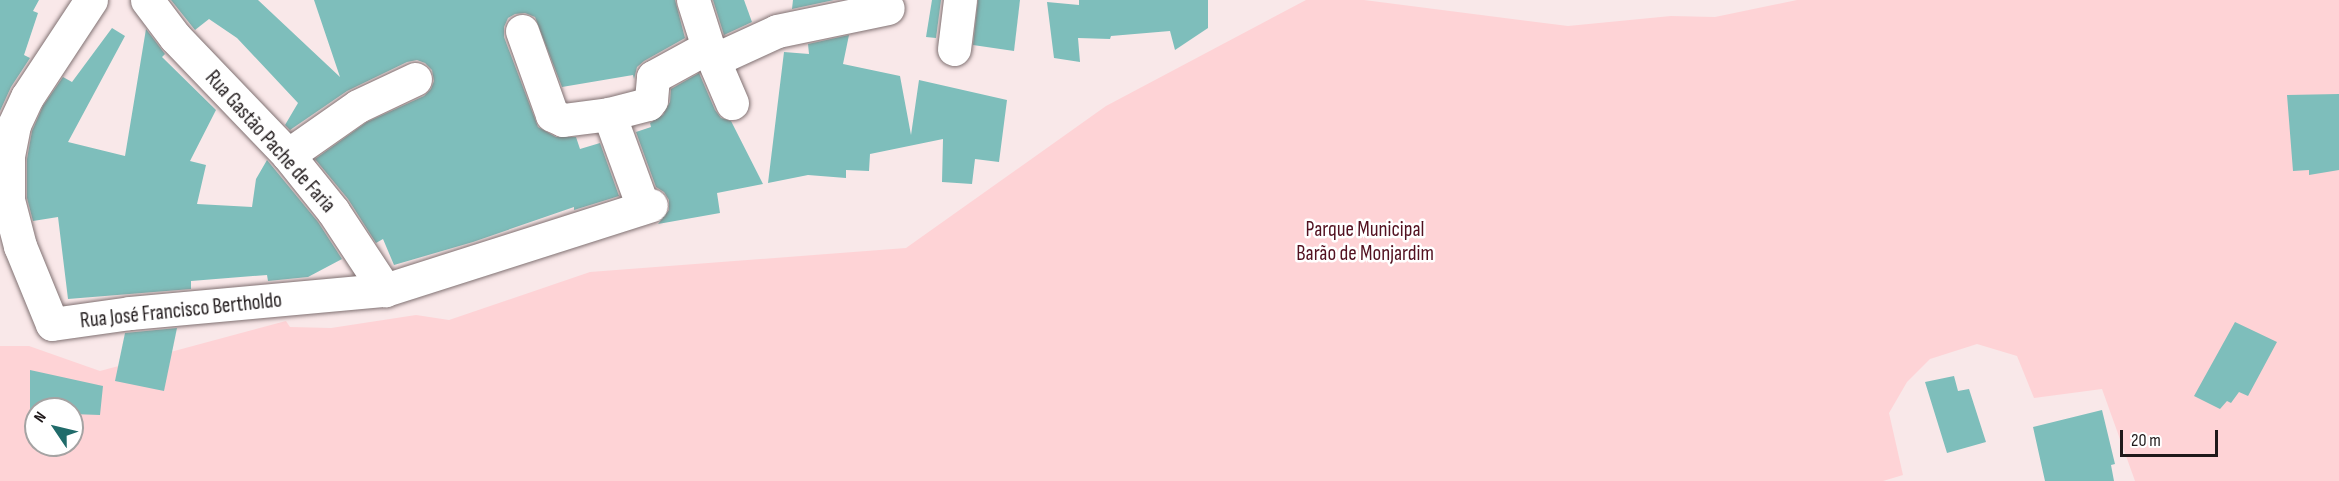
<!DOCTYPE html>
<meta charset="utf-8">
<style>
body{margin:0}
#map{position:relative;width:2339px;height:481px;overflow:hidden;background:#f9e8e9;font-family:"Sofia Sans Condensed",sans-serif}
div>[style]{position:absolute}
.green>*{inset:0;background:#fed3d6}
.building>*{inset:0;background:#7ebebb}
.roads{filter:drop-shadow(0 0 2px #807172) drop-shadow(0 0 2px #807172)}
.minor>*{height:33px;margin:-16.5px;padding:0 16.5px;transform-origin:16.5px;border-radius:16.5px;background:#fff}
span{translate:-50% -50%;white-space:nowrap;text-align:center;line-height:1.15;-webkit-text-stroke:5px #fff;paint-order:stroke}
.street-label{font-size:21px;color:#1f191a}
.park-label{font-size:21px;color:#521120}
.north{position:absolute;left:24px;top:397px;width:60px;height:60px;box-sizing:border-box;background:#fff;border:2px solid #a5a3a3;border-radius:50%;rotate:305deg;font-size:16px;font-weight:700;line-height:24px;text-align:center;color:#1f191a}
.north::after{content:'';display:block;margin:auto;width:21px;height:27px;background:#206b6a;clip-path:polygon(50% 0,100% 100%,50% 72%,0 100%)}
.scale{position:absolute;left:2120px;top:430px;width:98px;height:27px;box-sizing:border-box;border:3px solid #1f191a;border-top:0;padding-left:8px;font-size:18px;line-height:21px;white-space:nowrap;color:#1f191a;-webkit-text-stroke:4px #fff;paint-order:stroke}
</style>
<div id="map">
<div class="green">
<i style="clip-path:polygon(evenodd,1306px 0,1364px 0,1568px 26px,1671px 16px,1715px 17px,1797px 0,2339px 0,2339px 481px,2135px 481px,2102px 389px,2034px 398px,2017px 356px,1977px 344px,1930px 359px,1907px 382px,1889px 413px,1903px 475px,1883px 481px,0 481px,0 346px,29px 346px,100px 371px,286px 321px,290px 327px,331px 328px,416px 315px,449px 320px,590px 272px,906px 248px,1106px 106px,1306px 0,36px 409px,72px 409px,72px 445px,36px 445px,36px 409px)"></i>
</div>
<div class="building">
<i style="clip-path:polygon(0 0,39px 0,33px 11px,38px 13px,24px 55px,30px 58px,11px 87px,0 111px)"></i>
<i style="clip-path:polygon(171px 0,258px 0,340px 77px,314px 0,675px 0,685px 38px,644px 61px,637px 67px,634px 79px,633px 75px,562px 87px,535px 17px,525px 13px,515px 14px,508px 18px,504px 27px,504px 37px,538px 127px,556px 137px,576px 137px,580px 149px,600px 143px,619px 196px,574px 210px,574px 207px,473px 242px,394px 265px,383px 239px,376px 243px,348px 199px,315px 159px,367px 122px,424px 96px,431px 89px,434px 81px,432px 70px,425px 63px,417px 60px,407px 62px,347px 91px,290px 130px,285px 125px,298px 103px,237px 38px,209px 19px,195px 30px)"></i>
<i style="clip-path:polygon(713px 0,744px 0,752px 22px,724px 35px)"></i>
<i style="clip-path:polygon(793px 0,834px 0,792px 9px)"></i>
<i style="clip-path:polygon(932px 0,941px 0,936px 38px,926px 37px)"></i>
<i style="clip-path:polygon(978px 0,1020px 0,1014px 51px,973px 45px)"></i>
<i style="clip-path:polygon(1079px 0,1208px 0,1208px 28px,1175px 50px,1170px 31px,1111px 36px,1110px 39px,1078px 38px,1080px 62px,1054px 58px,1047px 2px,1079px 5px)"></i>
<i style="clip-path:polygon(112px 28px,125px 36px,68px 142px,125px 156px,146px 29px,165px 54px,162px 57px,216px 110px,190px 161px,206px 165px,197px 204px,252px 207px,256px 179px,267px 160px,318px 222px,342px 259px,308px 277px,268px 281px,267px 275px,191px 281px,191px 289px,68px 299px,58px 217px,33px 221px,27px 198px,27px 159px,32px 131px,43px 106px,63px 77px,72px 82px)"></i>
<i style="clip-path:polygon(849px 35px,843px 64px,900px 76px,911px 135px,919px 80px,1007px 100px,999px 162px,975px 159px,972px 184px,942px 182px,943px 139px,870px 154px,869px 171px,846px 170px,846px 178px,808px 175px,768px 183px,784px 52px,809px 54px,808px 44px)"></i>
<i style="clip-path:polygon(699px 73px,715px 110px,721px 118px,731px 121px,763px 184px,717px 193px,720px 213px,658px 224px,669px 210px,669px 200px,664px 192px,656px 187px,636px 132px,651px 127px,650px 123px,663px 115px,670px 102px,671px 89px)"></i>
<i style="clip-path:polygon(2339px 94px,2339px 170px,2309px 175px,2309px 170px,2293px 171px,2287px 95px)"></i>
<i style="clip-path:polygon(2235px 322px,2277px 342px,2248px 396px,2239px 392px,2231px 403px,2227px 401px,2220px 409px,2194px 396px)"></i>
<i style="clip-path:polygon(177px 328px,164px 391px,115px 381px,125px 333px)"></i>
<i style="clip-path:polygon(30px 370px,103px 386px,100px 415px,72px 414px,72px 409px,36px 409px,36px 413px,30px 413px)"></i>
<i style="clip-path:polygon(1954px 376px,1958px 391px,1969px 389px,1986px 442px,1947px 453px,1925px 382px)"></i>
<i style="clip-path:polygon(2102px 410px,2115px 464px,2111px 465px,2114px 481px,2045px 481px,2033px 427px)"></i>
</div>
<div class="roads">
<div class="minor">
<i style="left:91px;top:0;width:116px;rotate:123.4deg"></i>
<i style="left:27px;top:97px;width:31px;rotate:115deg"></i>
<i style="left:14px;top:125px;width:33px;rotate:101deg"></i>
<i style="left:8px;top:157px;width:43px;rotate:90deg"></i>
<i style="left:8px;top:200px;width:48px;rotate:75.4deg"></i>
<i style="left:20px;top:246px;width:84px;rotate:67.7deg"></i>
<i style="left:52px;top:324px;width:79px;rotate:-8deg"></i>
<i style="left:130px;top:313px;width:256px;rotate:-5.2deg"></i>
<i style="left:385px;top:290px;width:279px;rotate:-17.7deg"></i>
<i style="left:147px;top:0;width:46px;rotate:52.9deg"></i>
<i style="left:175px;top:37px;width:163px;rotate:46.2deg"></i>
<i style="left:288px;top:155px;width:72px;rotate:51.2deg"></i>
<i style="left:333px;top:211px;width:95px;rotate:56.6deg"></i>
<i style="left:693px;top:0;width:49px;rotate:72.3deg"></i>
<i style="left:708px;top:47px;width:61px;rotate:66.8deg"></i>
<i style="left:522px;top:31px;width:89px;rotate:70.3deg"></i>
<i style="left:552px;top:115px;width:12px;rotate:24deg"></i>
<i style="left:563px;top:120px;width:46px;rotate:-7.4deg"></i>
<i style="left:609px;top:114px;width:40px;rotate:-14.4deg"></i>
<i style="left:648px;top:104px;width:5px;rotate:-53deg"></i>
<i style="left:651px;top:100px;width:23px;rotate:-85deg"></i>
<i style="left:653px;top:77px;width:63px;rotate:-28.6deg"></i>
<i style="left:954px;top:49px;width:49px;rotate:-83deg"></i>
<i style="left:714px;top:60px;width:69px;rotate:-24.7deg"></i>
<i style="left:777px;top:31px;width:113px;rotate:-11.7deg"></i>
<i style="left:609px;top:114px;width:99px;rotate:69.9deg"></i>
<i style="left:288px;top:155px;width:85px;rotate:-35deg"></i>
<i style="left:358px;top:106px;width:63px;rotate:-25.3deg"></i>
</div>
</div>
<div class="street-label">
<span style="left:270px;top:142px;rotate:48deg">Rua Gastão Pache de Faria</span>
<span style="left:181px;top:311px;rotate:-6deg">Rua José Francisco Bertholdo</span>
</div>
<div class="park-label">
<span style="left:1365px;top:242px">Parque Municipal<br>Barão de Monjardim</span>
</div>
<div class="north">N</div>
<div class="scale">20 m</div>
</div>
